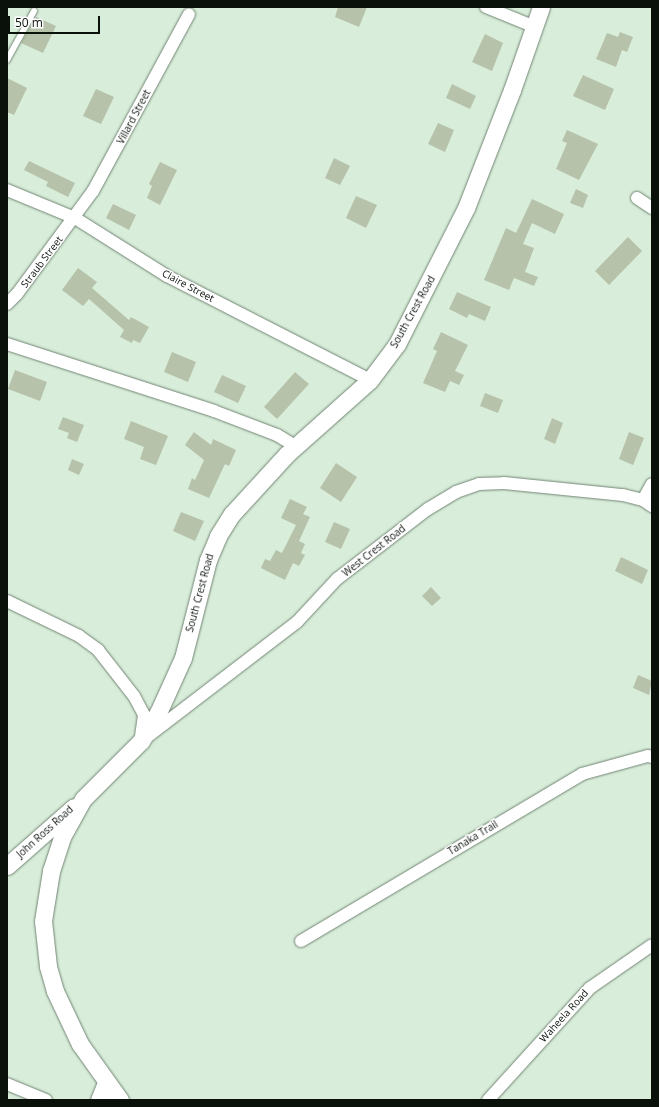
<!DOCTYPE html>
<style>
body{margin:0}
#map{position:relative;width:659px;height:1107px;overflow:hidden;background:#d8edda;font-family:"Open Sans",sans-serif}
div>[style]{position:absolute}
.building>*{inset:0;background:#b7c2aa}
.roads{filter:drop-shadow(0 0 1px #718473) drop-shadow(0 0 1px #718473)}
.lane>*{height:6px;margin:-3px;padding:0 3px;transform-origin:3px;border-radius:3px;background:#fff}
.street>*{height:12px;margin:-6px;padding:0 6px;transform-origin:6px;border-radius:6px;background:#fff}
.secondary>*{height:17px;margin:-8.5px;padding:0 8.5px;transform-origin:8.5px;border-radius:8.5px;background:#fff}
span{translate:-50% -50%;white-space:nowrap;text-align:center;line-height:1.15;-webkit-text-stroke:3px #fff;paint-order:stroke}
.street-label{font-size:10px;color:#0a110b}
.frame{position:absolute;inset:0;border:8px solid #0a110b;pointer-events:none}
.scale{position:absolute;left:8px;top:16px;width:92px;height:18px;box-sizing:border-box;border:2px solid #0a110b;border-top:0;padding-left:5px;font-size:12px;line-height:14px;white-space:nowrap;color:#0a110b;-webkit-text-stroke:3px #fff;paint-order:stroke}
</style>
<div id="map">
<div class="building">
<i style="clip-path:polygon(338px 7px,367px 7px,359px 27px,335px 17px)"></i>
<i style="clip-path:polygon(36px 17px,56px 26px,43px 53px,21px 43px)"></i>
<i style="clip-path:polygon(620px 32px,633px 37px,627px 52px,622px 50px,616px 67px,596px 59px,607px 33px,618px 37px)"></i>
<i style="clip-path:polygon(485px 34px,503px 43px,492px 71px,472px 62px)"></i>
<i style="clip-path:polygon(583px 75px,614px 89px,605px 110px,573px 96px)"></i>
<i style="clip-path:polygon(7px 78px,27px 88px,14px 115px,7px 112px)"></i>
<i style="clip-path:polygon(452px 84px,476px 96px,470px 109px,446px 98px)"></i>
<i style="clip-path:polygon(96px 89px,114px 97px,101px 124px,83px 116px)"></i>
<i style="clip-path:polygon(438px 123px,454px 130px,445px 152px,428px 144px)"></i>
<i style="clip-path:polygon(567px 130px,598px 144px,579px 180px,556px 169px,567px 143px,562px 141px)"></i>
<i style="clip-path:polygon(334px 158px,350px 166px,340px 185px,325px 178px)"></i>
<i style="clip-path:polygon(29px 161px,75px 183px,68px 197px,46px 186px,48px 182px,24px 170px)"></i>
<i style="clip-path:polygon(160px 162px,177px 170px,160px 205px,147px 198px,152px 186px,149px 184px)"></i>
<i style="clip-path:polygon(576px 189px,588px 195px,583px 208px,570px 203px)"></i>
<i style="clip-path:polygon(356px 196px,377px 205px,366px 228px,346px 218px)"></i>
<i style="clip-path:polygon(532px 199px,564px 214px,555px 234px,532px 223px,523px 244px,534px 248px,525px 272px,538px 277px,534px 286px,514px 278px,509px 290px,484px 280px,506px 228px,516px 233px)"></i>
<i style="clip-path:polygon(113px 204px,136px 215px,129px 230px,106px 218px)"></i>
<i style="clip-path:polygon(628px 237px,642px 251px,609px 285px,595px 271px)"></i>
<i style="clip-path:polygon(78px 268px,97px 282px,92px 288px,129px 320px,131px 317px,149px 327px,140px 343px,133px 340px,132px 343px,120px 337px,124px 330px,89px 299px,83px 306px,62px 290px)"></i>
<i style="clip-path:polygon(457px 292px,491px 307px,485px 321px,469px 314px,467px 318px,449px 309px)"></i>
<i style="clip-path:polygon(441px 332px,468px 345px,455px 371px,464px 375px,459px 385px,450px 381px,445px 392px,423px 383px,437px 351px,433px 349px)"></i>
<i style="clip-path:polygon(172px 352px,196px 362px,188px 382px,164px 372px)"></i>
<i style="clip-path:polygon(15px 370px,47px 382px,40px 401px,8px 389px)"></i>
<i style="clip-path:polygon(295px 372px,309px 384px,277px 419px,264px 407px)"></i>
<i style="clip-path:polygon(222px 375px,246px 386px,238px 403px,214px 392px)"></i>
<i style="clip-path:polygon(485px 393px,503px 400px,498px 413px,480px 406px)"></i>
<i style="clip-path:polygon(63px 417px,84px 425px,77px 442px,67px 438px,69px 433px,58px 429px)"></i>
<i style="clip-path:polygon(552px 418px,563px 423px,555px 444px,544px 439px)"></i>
<i style="clip-path:polygon(131px 421px,168px 436px,156px 465px,140px 459px,144px 447px,124px 439px)"></i>
<i style="clip-path:polygon(194px 432px,211px 445px,213px 439px,236px 450px,229px 466px,225px 464px,209px 498px,188px 489px,192px 478px,195px 480px,204px 460px,185px 445px)"></i>
<i style="clip-path:polygon(629px 432px,644px 438px,633px 465px,619px 459px)"></i>
<i style="clip-path:polygon(72px 459px,84px 464px,79px 475px,68px 470px)"></i>
<i style="clip-path:polygon(336px 463px,357px 477px,341px 502px,320px 488px)"></i>
<i style="clip-path:polygon(290px 499px,307px 507px,303px 514px,310px 517px,299px 541px,305px 544px,301px 553px,305px 555px,299px 566px,293px 563px,285px 580px,261px 568px,265px 559px,270px 561px,276px 550px,282px 553px,296px 525px,281px 518px)"></i>
<i style="clip-path:polygon(181px 512px,204px 521px,195px 541px,173px 531px)"></i>
<i style="clip-path:polygon(334px 522px,350px 529px,341px 549px,325px 542px)"></i>
<i style="clip-path:polygon(621px 557px,648px 570px,642px 584px,615px 571px)"></i>
<i style="clip-path:polygon(431px 587px,441px 598px,432px 606px,422px 596px)"></i>
<i style="clip-path:polygon(638px 675px,652px 681px,649px 695px,633px 688px)"></i>
</div>
<div class="roads">
<div class="lane">
<i style="left:7px;top:60px;width:56px;rotate:-61.1deg"></i>
</div>
<div class="street">
<i style="left:486px;top:7px;width:53px;rotate:22.2deg"></i>
<i style="left:7px;top:190px;width:74px;rotate:22.4deg"></i>
<i style="left:75px;top:218px;width:109px;rotate:32.2deg"></i>
<i style="left:167px;top:276px;width:228px;rotate:27.1deg"></i>
<i style="left:637px;top:198px;width:18px;rotate:34deg"></i>
<i style="left:7px;top:304px;width:14px;rotate:-45deg"></i>
<i style="left:17px;top:294px;width:128px;rotate:-53.6deg"></i>
<i style="left:93px;top:191px;width:201px;rotate:-61.5deg"></i>
<i style="left:7px;top:344px;width:218px;rotate:17.9deg"></i>
<i style="left:214px;top:411px;width:67px;rotate:20.9deg"></i>
<i style="left:277px;top:435px;width:21px;rotate:31deg"></i>
<i style="left:643px;top:500px;width:18px;rotate:-61deg"></i>
<i style="left:7px;top:601px;width:80px;rotate:25.9deg"></i>
<i style="left:79px;top:636px;width:24px;rotate:36deg"></i>
<i style="left:98px;top:650px;width:58px;rotate:52deg"></i>
<i style="left:134px;top:696px;width:21px;rotate:62deg"></i>
<i style="left:144px;top:715px;width:21px;rotate:98deg"></i>
<i style="left:147px;top:737px;width:189px;rotate:-37.5deg"></i>
<i style="left:297px;top:622px;width:59px;rotate:-47.1deg"></i>
<i style="left:337px;top:579px;width:115px;rotate:-37.6deg"></i>
<i style="left:428px;top:509px;width:33px;rotate:-31deg"></i>
<i style="left:456px;top:492px;width:24px;rotate:-19deg"></i>
<i style="left:479px;top:484px;width:25px;rotate:-2deg"></i>
<i style="left:504px;top:483px;width:120px;rotate:5.8deg"></i>
<i style="left:623px;top:495px;width:21px;rotate:14deg"></i>
<i style="left:643px;top:500px;width:11px;rotate:34deg"></i>
<i style="left:301px;top:941px;width:327px;rotate:-30.7deg"></i>
<i style="left:582px;top:774px;width:68px;rotate:-15.3deg"></i>
<i style="left:648px;top:756px;width:4px;rotate:14deg"></i>
<i style="left:7px;top:1084px;width:42px;rotate:22.3deg"></i>
<i style="left:488px;top:1100px;width:151px;rotate:-47.7deg"></i>
<i style="left:590px;top:988px;width:75px;rotate:-34.7deg"></i>
</div>
<div class="secondary">
<i style="left:7px;top:866px;width:89px;rotate:-41.4deg"></i>
<i style="left:99px;top:1100px;width:18px;rotate:-68deg"></i>
<i style="left:120px;top:1100px;width:69px;rotate:-125.5deg"></i>
<i style="left:80px;top:1044px;width:59px;rotate:-115.3deg"></i>
<i style="left:55px;top:991px;width:26px;rotate:-106deg"></i>
<i style="left:48px;top:966px;width:45px;rotate:-96.3deg"></i>
<i style="left:43px;top:921px;width:51px;rotate:-80.9deg"></i>
<i style="left:51px;top:871px;width:36px;rotate:-72deg"></i>
<i style="left:62px;top:837px;width:43px;rotate:-61.1deg"></i>
<i style="left:83px;top:799px;width:82px;rotate:-45deg"></i>
<i style="left:141px;top:741px;width:33px;rotate:-59deg"></i>
<i style="left:158px;top:713px;width:60px;rotate:-65.6deg"></i>
<i style="left:183px;top:658px;width:101px;rotate:-75.7deg"></i>
<i style="left:208px;top:560px;width:26px;rotate:-67deg"></i>
<i style="left:218px;top:536px;width:26px;rotate:-58deg"></i>
<i style="left:232px;top:514px;width:81px;rotate:-47.5deg"></i>
<i style="left:287px;top:454px;width:111px;rotate:-41.7deg"></i>
<i style="left:370px;top:380px;width:45px;rotate:-53.1deg"></i>
<i style="left:397px;top:344px;width:153px;rotate:-63.1deg"></i>
<i style="left:466px;top:208px;width:127px;rotate:-68.7deg"></i>
<i style="left:512px;top:90px;width:88px;rotate:-70.7deg"></i>
</div>
</div>
<div class="street-label">
<span style="left:134px;top:117px;rotate:-62deg">Villard Street</span>
<span style="left:42px;top:262px;rotate:-53deg">Straub Street</span>
<span style="left:188px;top:286px;rotate:28deg">Claire Street</span>
<span style="left:413px;top:312px;rotate:-61deg">South Crest Road</span>
<span style="left:374px;top:551px;rotate:-38deg">West Crest Road</span>
<span style="left:200px;top:593px;rotate:-75deg">South Crest Road</span>
<span style="left:45px;top:832px;rotate:-42deg">John Ross Road</span>
<span style="left:473px;top:838px;rotate:-31deg">Tanaka Trail</span>
<span style="left:564px;top:1016px;rotate:-48deg">Waheela Road</span>
</div>
<div class="frame"></div>
<div class="scale">50 m</div>
</div>
